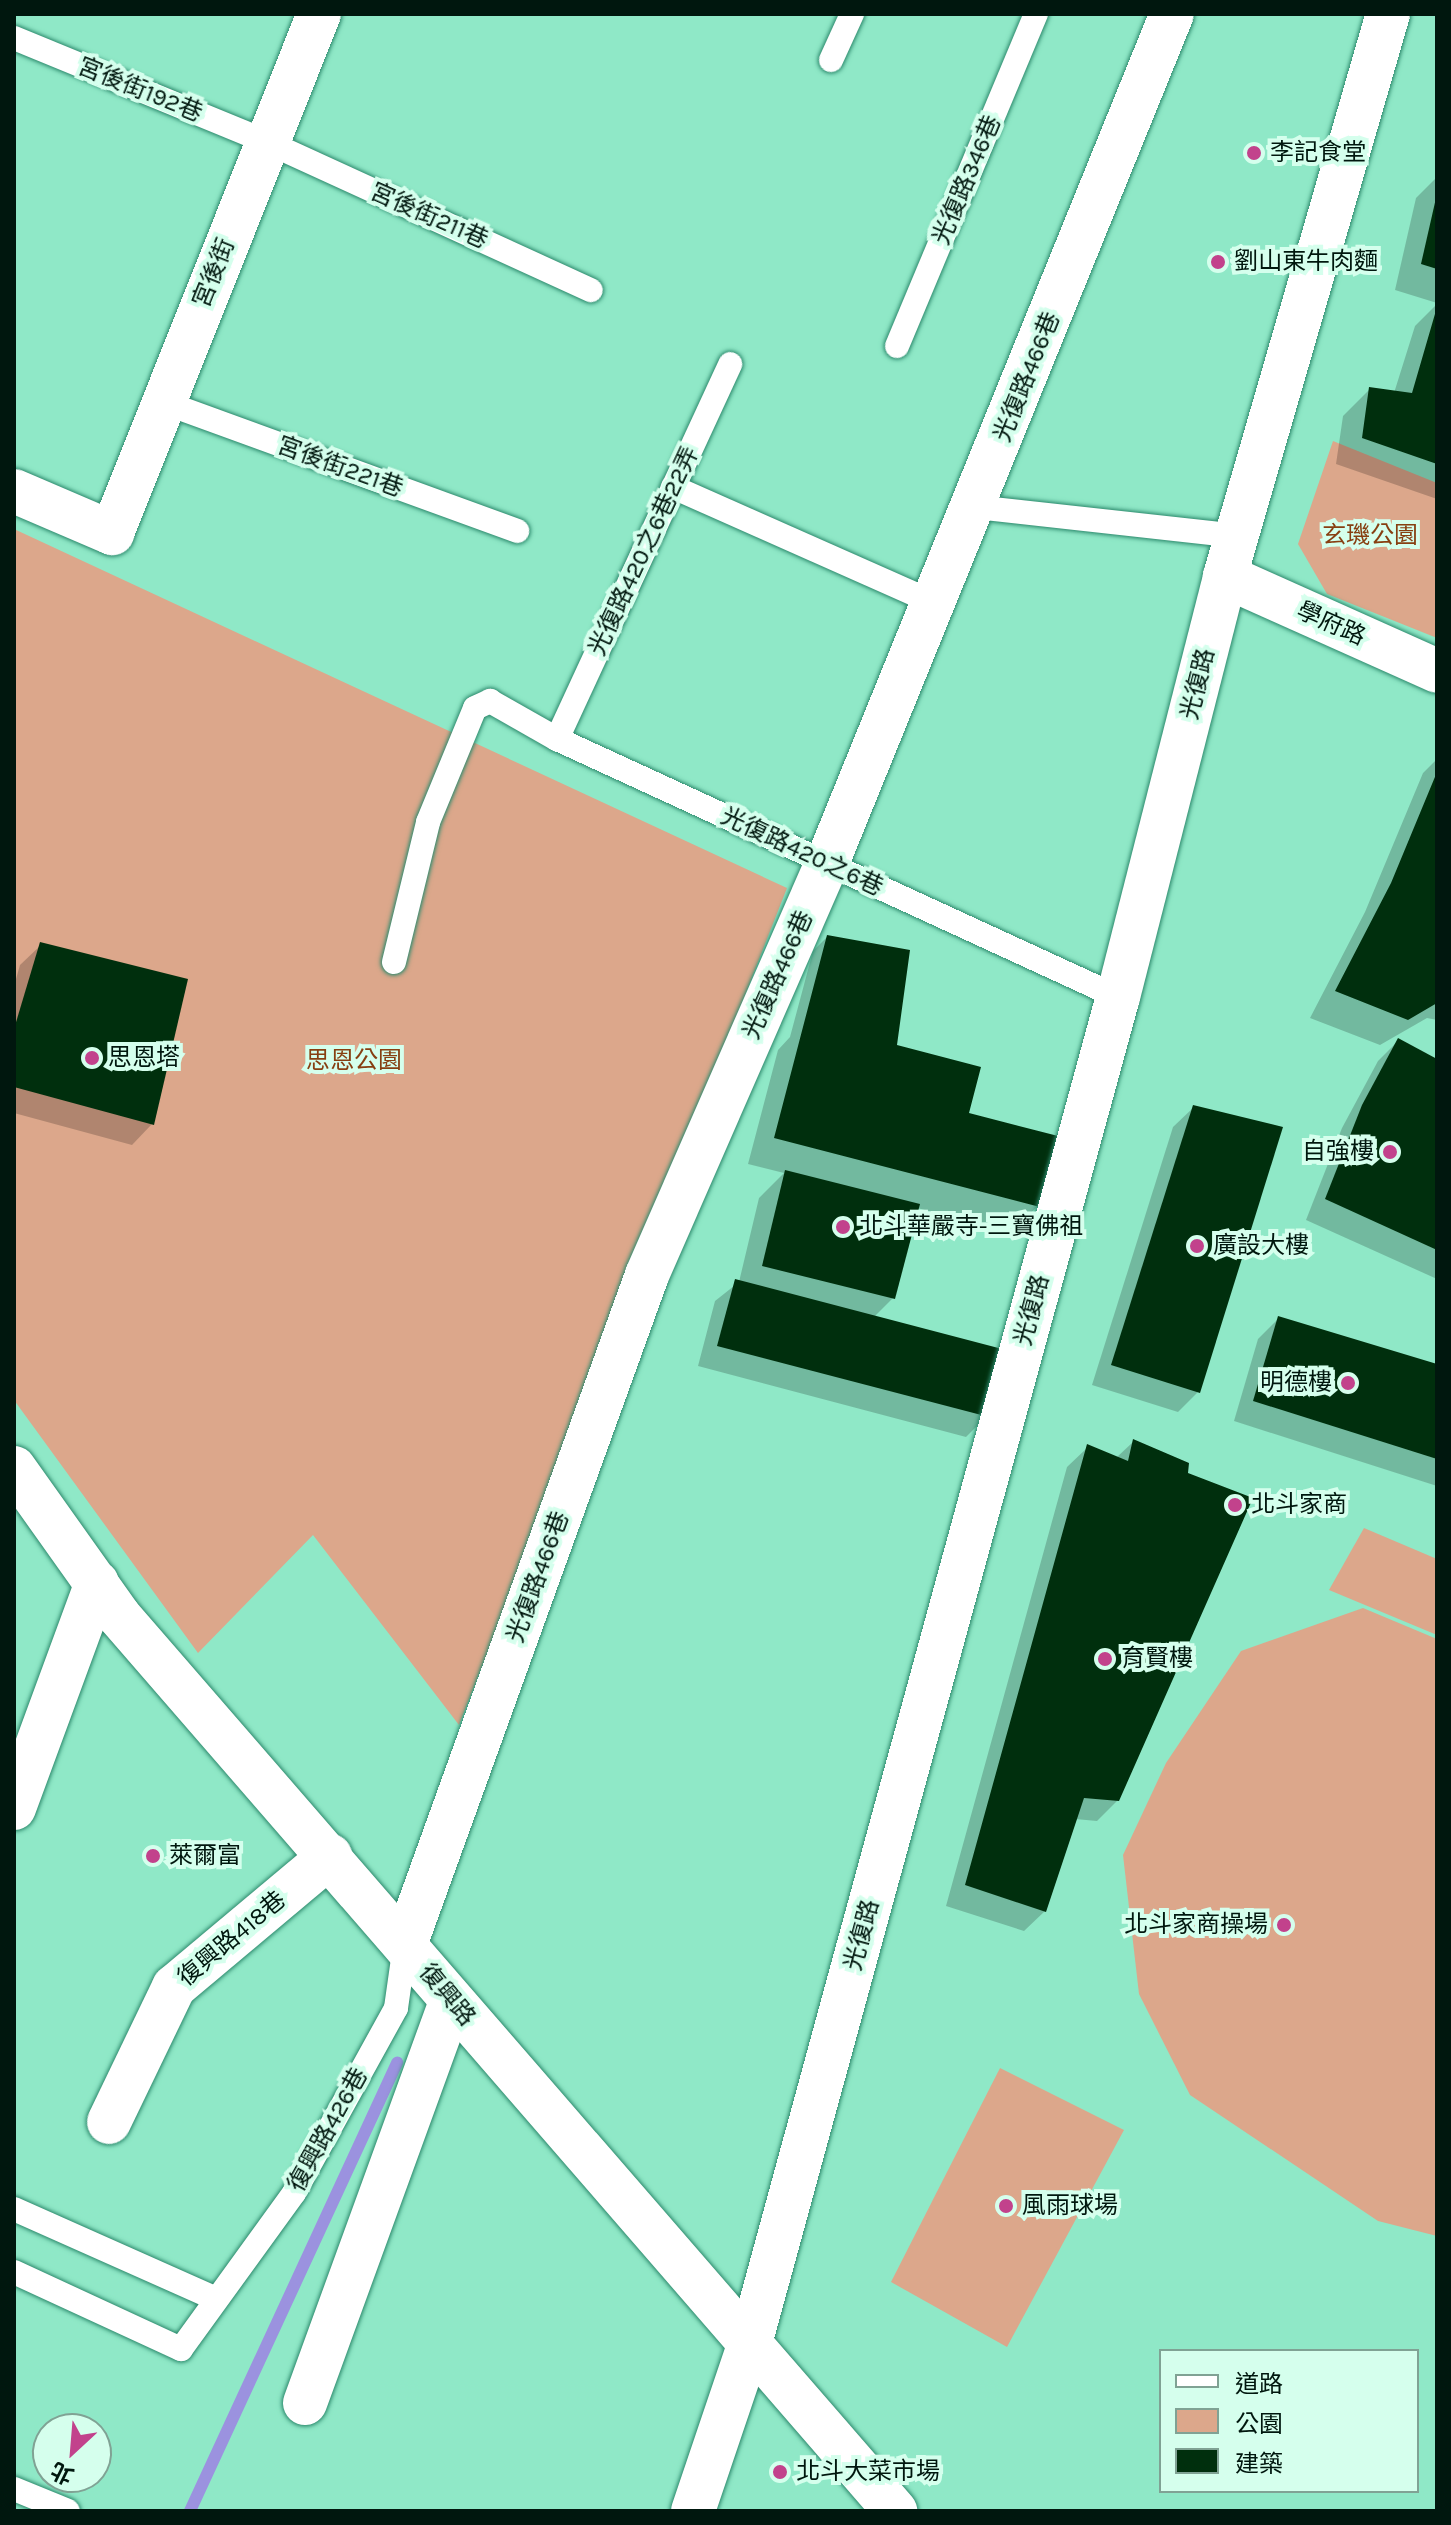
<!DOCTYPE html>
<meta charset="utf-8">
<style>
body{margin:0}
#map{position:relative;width:1451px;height:2525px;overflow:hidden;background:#8fe8c7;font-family:Karla,"Noto Sans TC",sans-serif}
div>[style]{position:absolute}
.green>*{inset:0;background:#dca78b}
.shadow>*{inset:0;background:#0003}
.stream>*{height:12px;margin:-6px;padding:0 6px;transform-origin:6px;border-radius:6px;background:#9b92df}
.building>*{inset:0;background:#002f0d}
.roads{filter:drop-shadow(0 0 2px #2c896c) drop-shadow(0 0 2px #2c896c)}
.service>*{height:24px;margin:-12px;padding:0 12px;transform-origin:12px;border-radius:12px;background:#fff}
.minor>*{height:44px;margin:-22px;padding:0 22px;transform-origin:22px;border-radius:22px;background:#fff}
.tertiary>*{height:44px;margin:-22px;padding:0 22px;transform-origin:22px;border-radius:22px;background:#fff}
.dots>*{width:22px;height:22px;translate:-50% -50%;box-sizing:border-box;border:4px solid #d5ffed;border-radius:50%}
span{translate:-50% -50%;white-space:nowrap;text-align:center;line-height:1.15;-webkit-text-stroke:8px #d5ffed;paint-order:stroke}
.street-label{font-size:24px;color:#00170e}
.poi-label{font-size:24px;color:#00170e}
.left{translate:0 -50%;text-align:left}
.right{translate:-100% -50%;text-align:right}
.park-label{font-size:24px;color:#873f11}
.frame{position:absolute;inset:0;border:16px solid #00170e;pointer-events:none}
.legend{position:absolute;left:1159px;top:2349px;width:260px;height:144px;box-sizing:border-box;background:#d5ffed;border:2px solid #80a294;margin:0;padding:10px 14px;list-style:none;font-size:24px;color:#00170e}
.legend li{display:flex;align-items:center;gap:16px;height:40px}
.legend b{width:40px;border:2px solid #80a294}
.north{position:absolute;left:32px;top:2413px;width:80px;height:80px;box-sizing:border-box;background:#d5ffed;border:2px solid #80a294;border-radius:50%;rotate:206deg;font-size:22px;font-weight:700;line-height:32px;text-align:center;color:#00170e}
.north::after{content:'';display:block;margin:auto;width:28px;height:36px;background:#c2428c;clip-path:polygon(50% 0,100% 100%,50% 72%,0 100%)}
</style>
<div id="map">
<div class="green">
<i style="clip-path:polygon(1333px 441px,1437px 483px,1437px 638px,1327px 594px,1298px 544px)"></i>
<i style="clip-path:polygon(14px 529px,787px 888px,459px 1725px,313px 1535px,198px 1653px,14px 1400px)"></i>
<i style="clip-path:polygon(1364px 1528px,1437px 1559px,1437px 1635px,1329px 1590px)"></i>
<i style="clip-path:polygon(1363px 1608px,1437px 1639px,1437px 2236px,1378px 2221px,1190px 2095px,1139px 1994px,1123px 1855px,1166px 1763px,1241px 1651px)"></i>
<i style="clip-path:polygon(1000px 2068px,1124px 2130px,1007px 2347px,891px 2282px)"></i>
</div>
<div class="shadow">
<i style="clip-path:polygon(1437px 177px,1437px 303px,1395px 290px,1416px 198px)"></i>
<i style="clip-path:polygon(1437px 304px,1437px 499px,1336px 464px,1343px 416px,1370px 389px,1394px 393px,1415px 326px)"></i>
<i style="clip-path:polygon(1437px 759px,1437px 1020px,1427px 1018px,1380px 1045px,1310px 1018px,1365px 912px,1423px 773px)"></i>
<i style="clip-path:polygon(827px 937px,895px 1044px,967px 1114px,1038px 1206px,1011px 1232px,917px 1208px,893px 1298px,874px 1317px,987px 1416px,966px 1437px,698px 1366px,715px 1301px,739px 1282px,759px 1198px,784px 1173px,748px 1164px,778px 1050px,790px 1037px,813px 951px)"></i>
<i style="clip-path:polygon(41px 945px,152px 1124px,132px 1145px,14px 1113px,14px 986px,20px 965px)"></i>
<i style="clip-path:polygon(1399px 1040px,1437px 1061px,1437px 1279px,1306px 1220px,1342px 1128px,1378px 1061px)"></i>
<i style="clip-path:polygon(1194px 1107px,1198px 1392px,1178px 1412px,1092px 1385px,1173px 1127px)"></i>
<i style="clip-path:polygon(1278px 1319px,1437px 1366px,1437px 1486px,1234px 1421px,1258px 1339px)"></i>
<i style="clip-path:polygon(1133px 1442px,1118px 1800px,1097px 1821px,1075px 1819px,1045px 1911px,1024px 1931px,946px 1906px,1067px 1467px,1088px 1447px,1116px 1458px)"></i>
</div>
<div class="stream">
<i style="left:190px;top:2511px;width:494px;rotate:-65.2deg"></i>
</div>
<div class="building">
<i style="clip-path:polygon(1436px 198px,1437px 198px,1437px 269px,1421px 264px)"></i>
<i style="clip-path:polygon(1437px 307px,1437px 464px,1362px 438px,1369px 387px,1412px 393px)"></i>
<i style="clip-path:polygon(1437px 772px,1437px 1003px,1408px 1020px,1335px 991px,1391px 883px)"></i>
<i style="clip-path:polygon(827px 935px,910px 950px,897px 1045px,981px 1067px,969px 1113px,1058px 1136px,1040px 1207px,774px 1138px)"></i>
<i style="clip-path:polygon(40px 942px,188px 979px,154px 1125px,14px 1087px,14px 1029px)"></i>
<i style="clip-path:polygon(1398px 1038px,1437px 1059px,1437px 1250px,1325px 1199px,1362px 1105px)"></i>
<i style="clip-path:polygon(1193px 1105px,1283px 1127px,1200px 1393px,1111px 1365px)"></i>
<i style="clip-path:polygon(785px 1170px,920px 1204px,895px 1299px,762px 1266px)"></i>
<i style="clip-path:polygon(735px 1279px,1006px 1350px,989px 1417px,717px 1346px)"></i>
<i style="clip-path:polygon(1278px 1316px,1437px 1364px,1437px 1459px,1253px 1401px)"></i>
<i style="clip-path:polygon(1133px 1439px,1189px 1463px,1188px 1473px,1253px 1498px,1119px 1801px,1084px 1798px,1046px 1912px,965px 1885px,1087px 1444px,1128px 1461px)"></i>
</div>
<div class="roads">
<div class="service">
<i style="left:14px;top:38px;width:274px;rotate:22.3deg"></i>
<i style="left:267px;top:142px;width:356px;rotate:24.6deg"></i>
<i style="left:831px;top:60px;width:51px;rotate:-65.5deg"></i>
<i style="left:897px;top:346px;width:360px;rotate:-67.3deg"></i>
<i style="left:163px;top:402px;width:377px;rotate:20deg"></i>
<i style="left:673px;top:487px;width:284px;rotate:23.9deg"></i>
<i style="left:975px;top:507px;width:264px;rotate:6.3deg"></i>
<i style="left:557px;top:739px;width:413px;rotate:-65.2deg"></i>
<i style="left:394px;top:962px;width:144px;rotate:-76.3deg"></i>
<i style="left:428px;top:822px;width:123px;rotate:-67.6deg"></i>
<i style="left:475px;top:708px;width:17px;rotate:-25deg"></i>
<i style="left:490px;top:701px;width:77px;rotate:29.6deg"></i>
<i style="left:557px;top:739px;width:617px;rotate:24.7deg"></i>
<i style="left:14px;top:2209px;width:219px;rotate:24deg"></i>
<i style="left:14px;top:2272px;width:184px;rotate:24.8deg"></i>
<i style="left:181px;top:2349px;width:193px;rotate:-54.1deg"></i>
<i style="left:294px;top:2193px;width:211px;rotate:-61.1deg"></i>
<i style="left:396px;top:2008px;width:64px;rotate:-81.9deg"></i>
<i style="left:14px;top:2489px;width:58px;rotate:22.2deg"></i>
</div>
<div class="minor">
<i style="left:14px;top:491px;width:107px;rotate:23.2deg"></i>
<i style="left:112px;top:533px;width:559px;rotate:-68.26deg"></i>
<i style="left:1225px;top:576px;width:232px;rotate:24.1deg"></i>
<i style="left:14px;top:1808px;width:240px;rotate:-69.8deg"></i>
<i style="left:405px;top:1945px;width:712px;rotate:-70.14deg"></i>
<i style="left:647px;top:1275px;width:450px;rotate:-66.4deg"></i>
<i style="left:827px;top:863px;width:916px;rotate:-67.89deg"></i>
<i style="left:109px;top:2122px;width:150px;rotate:-64.3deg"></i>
<i style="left:174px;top:1987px;width:204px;rotate:-40deg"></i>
<i style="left:305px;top:2403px;width:428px;rotate:-70deg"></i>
</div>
<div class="tertiary">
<i style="left:14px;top:1468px;width:181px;rotate:54.6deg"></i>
<i style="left:119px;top:1616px;width:1185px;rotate:49.07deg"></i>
<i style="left:693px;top:2511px;width:181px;rotate:-71.3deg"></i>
<i style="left:751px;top:2340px;width:1392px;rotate:-74.72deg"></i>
<i style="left:1118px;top:997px;width:434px;rotate:-75.7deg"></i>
<i style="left:1225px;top:576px;width:585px;rotate:-73.83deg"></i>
</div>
</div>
<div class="dots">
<i style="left:1254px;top:153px;background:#c2428c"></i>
<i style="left:1218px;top:262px;background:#c2428c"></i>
<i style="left:92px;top:1058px;background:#c2428c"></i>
<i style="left:1390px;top:1152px;background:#c2428c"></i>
<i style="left:843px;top:1227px;background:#c2428c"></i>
<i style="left:1197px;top:1246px;background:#c2428c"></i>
<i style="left:1348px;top:1383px;background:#c2428c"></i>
<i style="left:1235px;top:1505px;background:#c2428c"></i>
<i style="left:1105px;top:1659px;background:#c2428c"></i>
<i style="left:153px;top:1856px;background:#c2428c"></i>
<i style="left:1284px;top:1925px;background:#c2428c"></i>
<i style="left:1006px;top:2206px;background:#c2428c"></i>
<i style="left:780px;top:2472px;background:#c2428c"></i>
</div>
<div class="street-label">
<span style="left:140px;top:90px;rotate:22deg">宮後街192巷</span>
<span style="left:967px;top:180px;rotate:-67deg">光復路346巷</span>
<span style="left:429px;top:216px;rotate:24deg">宮後街211巷</span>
<span style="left:214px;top:273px;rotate:-68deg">宮後街</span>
<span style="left:1027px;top:377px;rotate:-68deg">光復路466巷</span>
<span style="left:340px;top:467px;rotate:20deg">宮後街221巷</span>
<span style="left:644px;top:551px;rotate:-65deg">光復路420之6巷22弄</span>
<span style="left:1331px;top:624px;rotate:24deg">學府路</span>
<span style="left:1198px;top:684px;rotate:-76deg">光復路</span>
<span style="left:802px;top:852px;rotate:25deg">光復路420之6巷</span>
<span style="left:778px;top:975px;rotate:-66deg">光復路466巷</span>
<span style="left:1032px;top:1310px;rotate:-75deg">光復路</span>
<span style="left:538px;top:1577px;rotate:-70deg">光復路466巷</span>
<span style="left:862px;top:1935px;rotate:-75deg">光復路</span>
<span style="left:232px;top:1939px;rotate:-40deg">復興路418巷</span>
<span style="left:447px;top:1995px;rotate:50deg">復興路</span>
<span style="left:328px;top:2130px;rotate:-61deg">復興路426巷</span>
</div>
<div class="poi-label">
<span class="left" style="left:1270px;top:153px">李記食堂</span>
<span class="left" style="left:1234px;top:262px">劉山東牛肉麵</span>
<span class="left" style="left:108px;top:1058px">思恩塔</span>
<span class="right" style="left:1374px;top:1152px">自強樓</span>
<span class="left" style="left:859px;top:1227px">北斗華嚴寺-三寶佛祖</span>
<span class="left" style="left:1213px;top:1246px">廣設大樓</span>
<span class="right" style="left:1332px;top:1383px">明德樓</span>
<span class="left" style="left:1251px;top:1505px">北斗家商</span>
<span class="left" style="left:1121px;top:1659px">育賢樓</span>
<span class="left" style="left:169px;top:1856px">萊爾富</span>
<span class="right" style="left:1268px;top:1925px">北斗家商操場</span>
<span class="left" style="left:1022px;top:2206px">風雨球場</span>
<span class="left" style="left:796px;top:2472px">北斗大菜市場</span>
</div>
<div class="park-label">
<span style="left:1370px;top:536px">玄璣公園</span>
<span style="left:354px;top:1061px">思恩公園</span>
</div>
<div class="frame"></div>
<ul class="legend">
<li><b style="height:10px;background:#fff"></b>道路</li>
<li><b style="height:22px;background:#dca78b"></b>公園</li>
<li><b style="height:22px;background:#002f0d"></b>建築</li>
</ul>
<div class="north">北</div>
</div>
